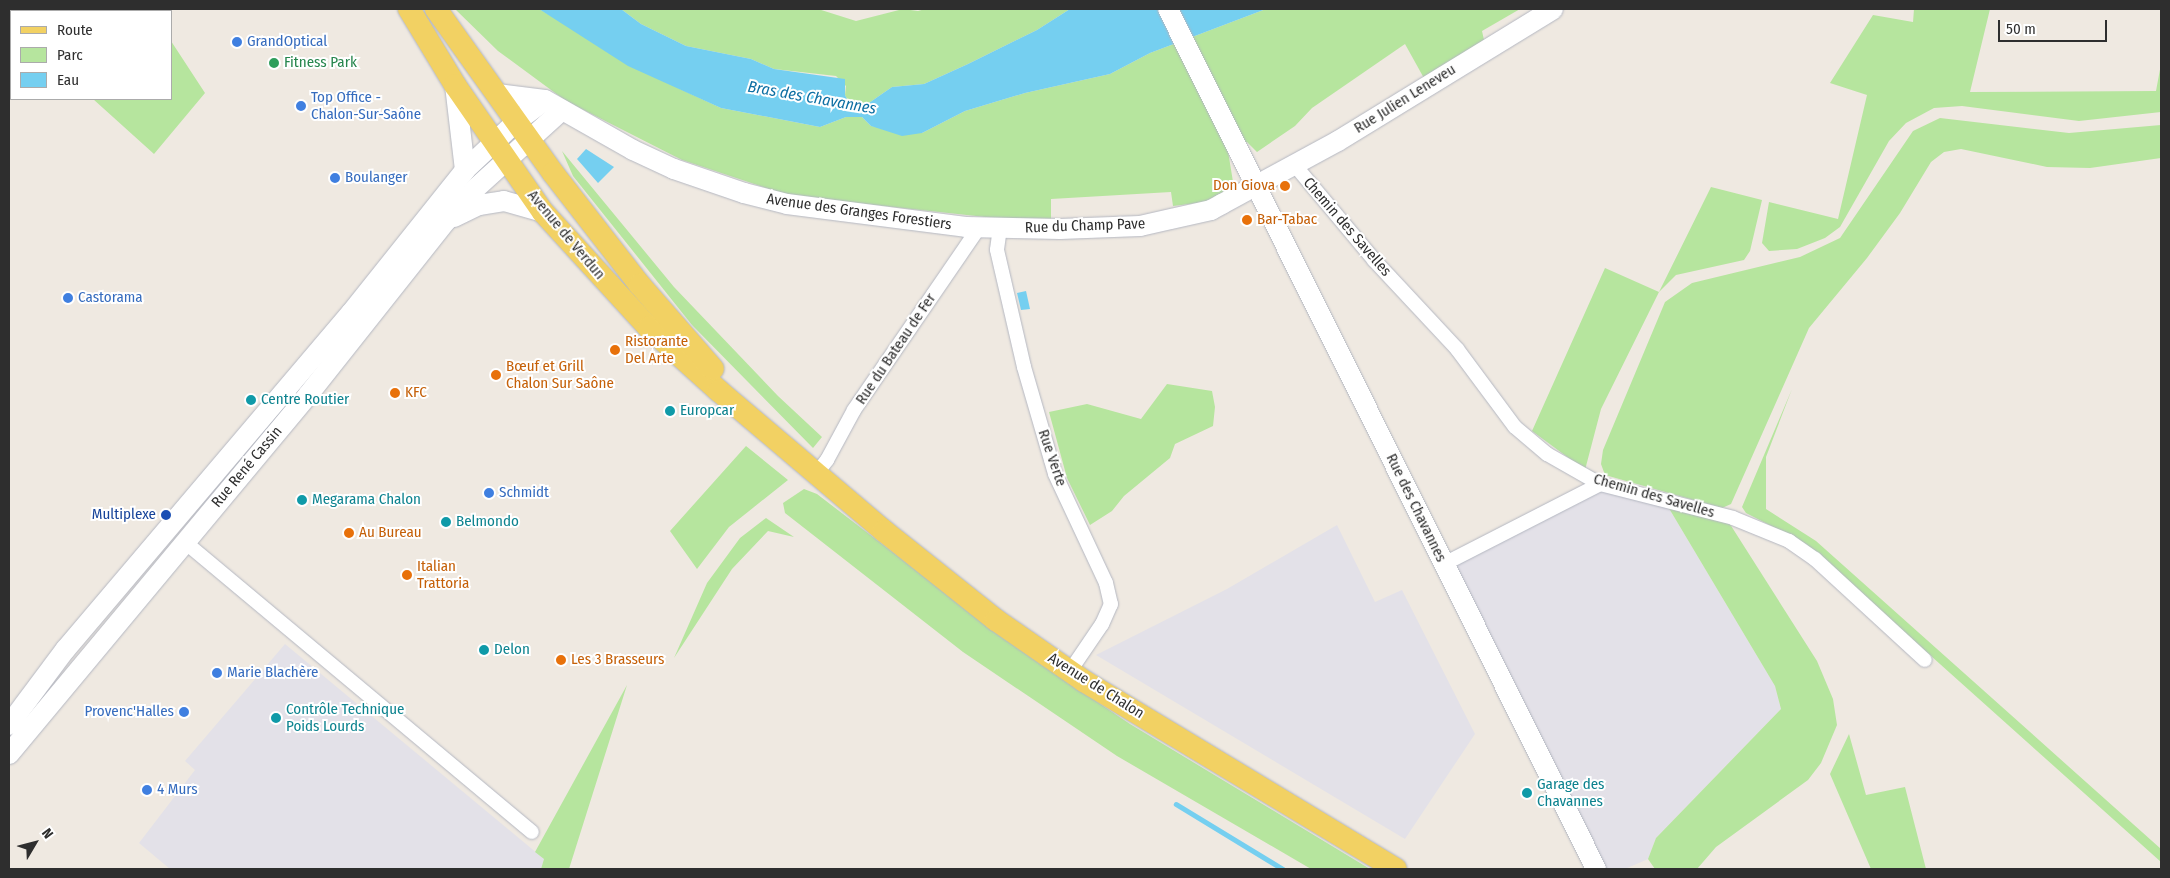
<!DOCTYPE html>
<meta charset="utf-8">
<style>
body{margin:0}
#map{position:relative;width:2170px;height:878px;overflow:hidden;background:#efe9e1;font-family:"Fira Sans Condensed",sans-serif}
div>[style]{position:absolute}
.industrial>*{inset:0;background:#e3e1e8}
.green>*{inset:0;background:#b6e59e}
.water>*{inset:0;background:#75cff0}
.stream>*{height:4.5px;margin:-2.25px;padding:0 2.25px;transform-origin:2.25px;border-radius:2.25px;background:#75cff0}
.roads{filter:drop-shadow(0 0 1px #b4b7c1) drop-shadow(0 0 1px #b4b7c1)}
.street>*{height:14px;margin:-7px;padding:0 7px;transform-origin:7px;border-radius:7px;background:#fff}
.secondary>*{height:20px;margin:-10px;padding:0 10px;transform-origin:10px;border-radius:10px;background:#fff}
.primary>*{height:22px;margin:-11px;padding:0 11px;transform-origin:11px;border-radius:11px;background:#f2d163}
.dots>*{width:14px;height:14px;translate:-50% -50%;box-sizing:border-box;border:2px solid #fff;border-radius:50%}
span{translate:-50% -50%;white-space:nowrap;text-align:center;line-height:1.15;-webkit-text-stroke:4px #fff;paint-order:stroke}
.shop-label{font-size:15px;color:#366cbe}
.left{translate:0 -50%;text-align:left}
.right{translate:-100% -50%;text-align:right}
.leisure-label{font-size:15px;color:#27864d}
.street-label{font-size:15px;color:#2e2e2e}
.food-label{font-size:15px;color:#c56008}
.culture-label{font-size:15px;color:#0d838f}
.transit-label{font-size:15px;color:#164399}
.water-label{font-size:16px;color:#0d6fa3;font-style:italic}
.frame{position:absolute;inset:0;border:10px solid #2e2e2e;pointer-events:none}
.legend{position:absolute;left:10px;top:10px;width:162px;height:90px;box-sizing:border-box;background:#fff;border:1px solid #ababab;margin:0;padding:6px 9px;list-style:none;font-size:15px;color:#2e2e2e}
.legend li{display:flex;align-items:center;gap:10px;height:25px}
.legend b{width:25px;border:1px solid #ababab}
.north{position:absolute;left:10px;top:818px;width:50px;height:50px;-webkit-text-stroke:4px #fff;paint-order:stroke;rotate:53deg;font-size:14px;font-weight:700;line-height:20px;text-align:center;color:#2e2e2e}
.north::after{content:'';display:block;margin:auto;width:18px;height:22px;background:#2e2e2e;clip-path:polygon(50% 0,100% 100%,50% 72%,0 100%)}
.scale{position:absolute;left:1998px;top:20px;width:109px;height:22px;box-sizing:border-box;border:2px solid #2e2e2e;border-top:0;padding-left:6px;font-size:15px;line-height:18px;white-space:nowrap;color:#2e2e2e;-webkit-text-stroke:4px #fff;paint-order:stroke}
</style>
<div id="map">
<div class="industrial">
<i style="clip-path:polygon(1599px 490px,1667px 505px,1775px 686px,1781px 709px,1656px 838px,1648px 859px,1625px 869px,1602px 869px,1449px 565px)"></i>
<i style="clip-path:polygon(1337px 525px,1375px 602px,1402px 590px,1475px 734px,1405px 839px,1096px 655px,1227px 589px)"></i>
<i style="clip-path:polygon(285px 644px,544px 859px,541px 869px,170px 869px,139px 843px,195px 770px,185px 761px)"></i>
</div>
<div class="green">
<i style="clip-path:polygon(455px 9px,539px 9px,680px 89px,721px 108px,820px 127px,846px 117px,862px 117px,871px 126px,922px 133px,965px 111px,1025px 93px,1110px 74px,1150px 53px,1266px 9px,1520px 9px,1482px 31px,1484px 40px,1425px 80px,1405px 44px,1312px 108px,1295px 126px,1257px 152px,1247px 142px,1228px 151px,1234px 188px,1206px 202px,1173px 206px,1171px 192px,1051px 199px,1051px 224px,790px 196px,682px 160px,566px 101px,498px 51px)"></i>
<i style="clip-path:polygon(621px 9px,818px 9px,856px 21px,903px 9px,918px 11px,925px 9px,1070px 9px,1037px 30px,968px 64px,924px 84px,892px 87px,866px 105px,849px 103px,845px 95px,846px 86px,836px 76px,774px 69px,751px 59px,686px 46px,641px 24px)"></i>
<i style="clip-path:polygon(1914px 9px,1990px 9px,1970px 92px,2156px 91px,2161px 64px,2161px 112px,2079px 121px,1962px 106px,1934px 108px,1906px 123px,1889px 141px,1840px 227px,1825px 238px,1797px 249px,1769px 251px,1762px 243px,1769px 202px,1838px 219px,1867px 95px,1830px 83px,1873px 15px,1913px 22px)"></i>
<i style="clip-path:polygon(171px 41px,205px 93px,154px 154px,93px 99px,171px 99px)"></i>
<i style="clip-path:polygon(1940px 118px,2069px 133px,2161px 125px,2161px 158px,2090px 168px,2047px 167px,1961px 149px,1944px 152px,1931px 162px,1900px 213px,1867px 258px,1809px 328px,1731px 504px,1722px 508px,1605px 475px,1601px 464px,1603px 450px,1665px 302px,1692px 283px,1800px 257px,1840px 238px,1913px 131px)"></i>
<i style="clip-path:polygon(562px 151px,674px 287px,778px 396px,822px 437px,813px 448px,692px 325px,573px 176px)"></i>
<i style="clip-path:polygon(1711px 187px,1762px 200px,1750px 251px,1744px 260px,1676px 275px,1659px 292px,1601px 409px,1585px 470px,1532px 431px,1605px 268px,1659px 292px)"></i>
<i style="clip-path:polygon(1167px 384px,1212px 391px,1215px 407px,1213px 426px,1175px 444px,1170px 458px,1124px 496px,1112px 511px,1090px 525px,1067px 478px,1049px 412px,1087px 404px,1141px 419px)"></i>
<i style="clip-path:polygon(1792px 389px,1766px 457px,1766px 509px,1816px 541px,2161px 849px,2161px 862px,1806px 544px,1746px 513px,1742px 507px)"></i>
<i style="clip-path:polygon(746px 446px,788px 480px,729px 527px,697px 569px,670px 531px)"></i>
<i style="clip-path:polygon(804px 489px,817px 494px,1016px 647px,1130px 724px,1370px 869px,1311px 869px,1117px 756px,963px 652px,785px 513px,783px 503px)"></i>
<i style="clip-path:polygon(1667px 505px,1728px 521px,1817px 661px,1833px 699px,1837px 725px,1821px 763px,1808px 780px,1716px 847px,1697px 869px,1655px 869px,1648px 859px,1656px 838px,1781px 709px,1775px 686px)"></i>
<i style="clip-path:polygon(766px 518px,794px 537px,768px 531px,732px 569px,674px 658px,707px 583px,740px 538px)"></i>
<i style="clip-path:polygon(627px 685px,569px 869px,541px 869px,544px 859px,535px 852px)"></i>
<i style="clip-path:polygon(1849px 734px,1866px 795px,1905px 787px,1926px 869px,1871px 869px,1830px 774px)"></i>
</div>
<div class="water">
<i style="clip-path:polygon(539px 9px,621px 9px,641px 24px,686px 46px,751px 59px,774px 69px,845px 79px,845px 95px,849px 103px,866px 105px,892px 87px,924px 84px,968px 64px,1037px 30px,1070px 9px,1266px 9px,1150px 53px,1110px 74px,1025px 93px,965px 111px,922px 133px,902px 136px,871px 126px,862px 117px,846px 117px,820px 127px,721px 108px,628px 66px)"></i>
<i style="clip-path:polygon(586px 149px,614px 167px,598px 183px,577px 159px)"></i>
<i style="clip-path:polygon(1026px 291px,1030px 309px,1021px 310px,1017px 293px)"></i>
</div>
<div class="stream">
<i style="left:1176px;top:804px;width:125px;rotate:31.3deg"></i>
</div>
<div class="roads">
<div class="street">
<i style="left:1293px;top:163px;width:126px;rotate:50.1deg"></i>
<i style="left:1374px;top:260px;width:122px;rotate:47deg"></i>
<i style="left:1457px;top:349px;width:97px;rotate:53.4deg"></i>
<i style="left:1515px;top:427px;width:42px;rotate:40.2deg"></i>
<i style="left:1547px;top:454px;width:61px;rotate:29.5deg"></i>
<i style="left:1600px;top:484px;width:137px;rotate:14.3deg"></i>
<i style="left:1733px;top:518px;width:61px;rotate:22.3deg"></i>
<i style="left:1789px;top:541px;width:32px;rotate:35deg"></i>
<i style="left:1815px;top:559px;width:149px;rotate:42.6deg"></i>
<i style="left:1000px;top:228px;width:22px;rotate:98deg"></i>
<i style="left:997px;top:250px;width:120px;rotate:77deg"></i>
<i style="left:1024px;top:367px;width:111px;rotate:73.8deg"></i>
<i style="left:1055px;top:474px;width:120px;rotate:64.9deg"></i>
<i style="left:1106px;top:583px;width:22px;rotate:77deg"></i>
<i style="left:1111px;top:604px;width:22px;rotate:114deg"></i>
<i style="left:1102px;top:624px;width:57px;rotate:124.2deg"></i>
<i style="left:816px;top:474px;width:18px;rotate:-52deg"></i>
<i style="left:827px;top:460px;width:57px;rotate:-61.6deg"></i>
<i style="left:854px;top:410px;width:223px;rotate:-55.6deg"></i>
<i style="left:185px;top:542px;width:452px;rotate:39.9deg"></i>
<i style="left:1444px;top:564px;width:175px;rotate:-27.1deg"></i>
</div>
<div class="secondary">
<i style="left:1168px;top:9px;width:961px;rotate:63.54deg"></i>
<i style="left:455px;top:85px;width:86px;rotate:83.3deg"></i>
<i style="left:497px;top:94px;width:48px;rotate:7.1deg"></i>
<i style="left:545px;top:100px;width:101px;rotate:29.6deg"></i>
<i style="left:633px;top:150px;width:45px;rotate:24.9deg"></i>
<i style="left:674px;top:169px;width:74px;rotate:18.9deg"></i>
<i style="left:744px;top:193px;width:44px;rotate:14.3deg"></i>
<i style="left:787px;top:204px;width:180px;rotate:7.3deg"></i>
<i style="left:966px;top:227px;width:94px;rotate:1.2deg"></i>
<i style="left:1060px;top:229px;width:80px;rotate:-2.1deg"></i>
<i style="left:1140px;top:226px;width:73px;rotate:-12.7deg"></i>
<i style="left:1211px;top:210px;width:13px;rotate:-29deg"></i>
<i style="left:1222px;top:204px;width:132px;rotate:-28.5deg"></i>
<i style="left:1338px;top:141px;width:252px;rotate:-31.5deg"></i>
<i style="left:454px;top:217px;width:28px;rotate:-26deg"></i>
<i style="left:479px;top:205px;width:25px;rotate:-9deg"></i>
<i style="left:504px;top:201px;width:41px;rotate:15.8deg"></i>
<i style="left:9px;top:725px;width:94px;rotate:-53.3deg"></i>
<i style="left:65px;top:650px;width:442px;rotate:-49.7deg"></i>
<i style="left:351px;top:313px;width:183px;rotate:-51.4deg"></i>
<i style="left:465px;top:170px;width:70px;rotate:-43.3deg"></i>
<i style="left:516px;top:122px;width:36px;rotate:-37deg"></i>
<i style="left:9px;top:754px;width:467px;rotate:-50.2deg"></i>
<i style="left:308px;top:395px;width:222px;rotate:-51.6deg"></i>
<i style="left:446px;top:221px;width:45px;rotate:-47.7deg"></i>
<i style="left:476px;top:188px;width:116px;rotate:-42.2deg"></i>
</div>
<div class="primary">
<i style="left:409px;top:9px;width:89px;rotate:58.8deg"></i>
<i style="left:455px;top:85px;width:155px;rotate:55.3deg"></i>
<i style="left:543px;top:212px;width:157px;rotate:47.6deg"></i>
<i style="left:649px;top:328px;width:94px;rotate:42deg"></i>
<i style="left:719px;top:391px;width:216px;rotate:40.3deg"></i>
<i style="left:884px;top:531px;width:143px;rotate:38.5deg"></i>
<i style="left:996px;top:620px;width:107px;rotate:34.7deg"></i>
<i style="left:1084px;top:681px;width:364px;rotate:31.1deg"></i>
<i style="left:436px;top:9px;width:201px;rotate:54.5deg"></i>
<i style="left:553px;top:173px;width:142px;rotate:52.2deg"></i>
<i style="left:640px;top:285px;width:111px;rotate:49deg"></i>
</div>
</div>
<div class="dots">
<i style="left:237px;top:42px;background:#3f7fe0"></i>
<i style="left:274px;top:63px;background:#2e9e5b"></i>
<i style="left:301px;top:106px;background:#3f7fe0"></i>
<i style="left:335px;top:178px;background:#3f7fe0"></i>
<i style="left:1285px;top:186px;background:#e8710a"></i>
<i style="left:1247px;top:220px;background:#e8710a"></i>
<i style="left:68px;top:298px;background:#3f7fe0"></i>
<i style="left:615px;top:350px;background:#e8710a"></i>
<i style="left:496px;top:375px;background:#e8710a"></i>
<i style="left:395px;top:393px;background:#e8710a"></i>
<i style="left:251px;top:400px;background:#0f9aa8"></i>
<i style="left:670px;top:411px;background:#0f9aa8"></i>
<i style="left:489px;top:493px;background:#3f7fe0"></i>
<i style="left:302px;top:500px;background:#0f9aa8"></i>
<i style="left:166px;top:515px;background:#1a4fb4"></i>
<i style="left:446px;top:522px;background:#0f9aa8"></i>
<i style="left:349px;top:533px;background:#e8710a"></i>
<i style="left:407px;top:575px;background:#e8710a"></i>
<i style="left:484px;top:650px;background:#0f9aa8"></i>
<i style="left:561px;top:660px;background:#e8710a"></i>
<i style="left:217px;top:673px;background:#3f7fe0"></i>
<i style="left:184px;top:712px;background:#3f7fe0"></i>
<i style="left:276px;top:718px;background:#0f9aa8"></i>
<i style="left:147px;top:790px;background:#3f7fe0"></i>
<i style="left:1527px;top:793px;background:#0f9aa8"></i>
</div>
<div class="shop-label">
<span class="left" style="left:247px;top:42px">GrandOptical</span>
<span class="left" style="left:311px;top:106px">Top Office -<br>Chalon-Sur-Saône</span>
<span class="left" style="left:345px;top:178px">Boulanger</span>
<span class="left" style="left:78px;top:298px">Castorama</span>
<span class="left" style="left:499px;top:493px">Schmidt</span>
<span class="left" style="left:227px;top:673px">Marie Blachère</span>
<span class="right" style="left:174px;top:712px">Provenc'Halles</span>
<span class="left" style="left:157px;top:790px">4 Murs</span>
</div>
<div class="leisure-label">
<span class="left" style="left:284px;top:63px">Fitness Park</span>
</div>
<div class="street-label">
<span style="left:1405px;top:99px;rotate:-32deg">Rue Julien Leneveu</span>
<span style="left:859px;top:212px;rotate:8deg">Avenue des Granges Forestiers</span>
<span style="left:1085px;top:226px;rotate:-2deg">Rue du Champ Pave</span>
<span style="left:1347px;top:227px;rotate:49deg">Chemin des Savelles</span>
<span style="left:566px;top:235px;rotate:50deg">Avenue de Verdun</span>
<span style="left:896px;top:349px;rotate:-56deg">Rue du Bateau de Fer</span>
<span style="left:1052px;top:458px;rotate:71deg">Rue Verte</span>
<span style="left:247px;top:467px;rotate:-50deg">Rue René Cassin</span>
<span style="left:1654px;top:496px;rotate:16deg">Chemin des Savelles</span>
<span style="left:1416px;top:508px;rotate:64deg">Rue des Chavannes</span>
<span style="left:1096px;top:686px;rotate:32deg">Avenue de Chalon</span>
</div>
<div class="food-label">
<span class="right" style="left:1275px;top:186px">Don Giova</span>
<span class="left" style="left:1257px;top:220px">Bar-Tabac</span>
<span class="left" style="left:625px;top:350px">Ristorante<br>Del Arte</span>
<span class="left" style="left:506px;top:375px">Bœuf et Grill<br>Chalon Sur Saône</span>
<span class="left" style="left:405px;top:393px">KFC</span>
<span class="left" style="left:359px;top:533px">Au Bureau</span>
<span class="left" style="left:417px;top:575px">Italian<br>Trattoria</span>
<span class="left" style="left:571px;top:660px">Les 3 Brasseurs</span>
</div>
<div class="culture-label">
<span class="left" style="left:261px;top:400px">Centre Routier</span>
<span class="left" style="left:680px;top:411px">Europcar</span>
<span class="left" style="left:312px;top:500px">Megarama Chalon</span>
<span class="left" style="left:456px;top:522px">Belmondo</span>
<span class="left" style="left:494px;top:650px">Delon</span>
<span class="left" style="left:286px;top:718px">Contrôle Technique<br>Poids Lourds</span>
<span class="left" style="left:1537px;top:793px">Garage des<br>Chavannes</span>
</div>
<div class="transit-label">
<span class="right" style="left:156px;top:515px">Multiplexe</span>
</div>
<div class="water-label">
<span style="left:812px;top:98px;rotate:10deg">Bras des Chavannes</span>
</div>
<div class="frame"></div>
<ul class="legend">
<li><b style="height:6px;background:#f2d163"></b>Route</li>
<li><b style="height:14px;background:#b6e59e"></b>Parc</li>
<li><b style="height:14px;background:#75cff0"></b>Eau</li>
</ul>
<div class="north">N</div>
<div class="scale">50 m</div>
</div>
